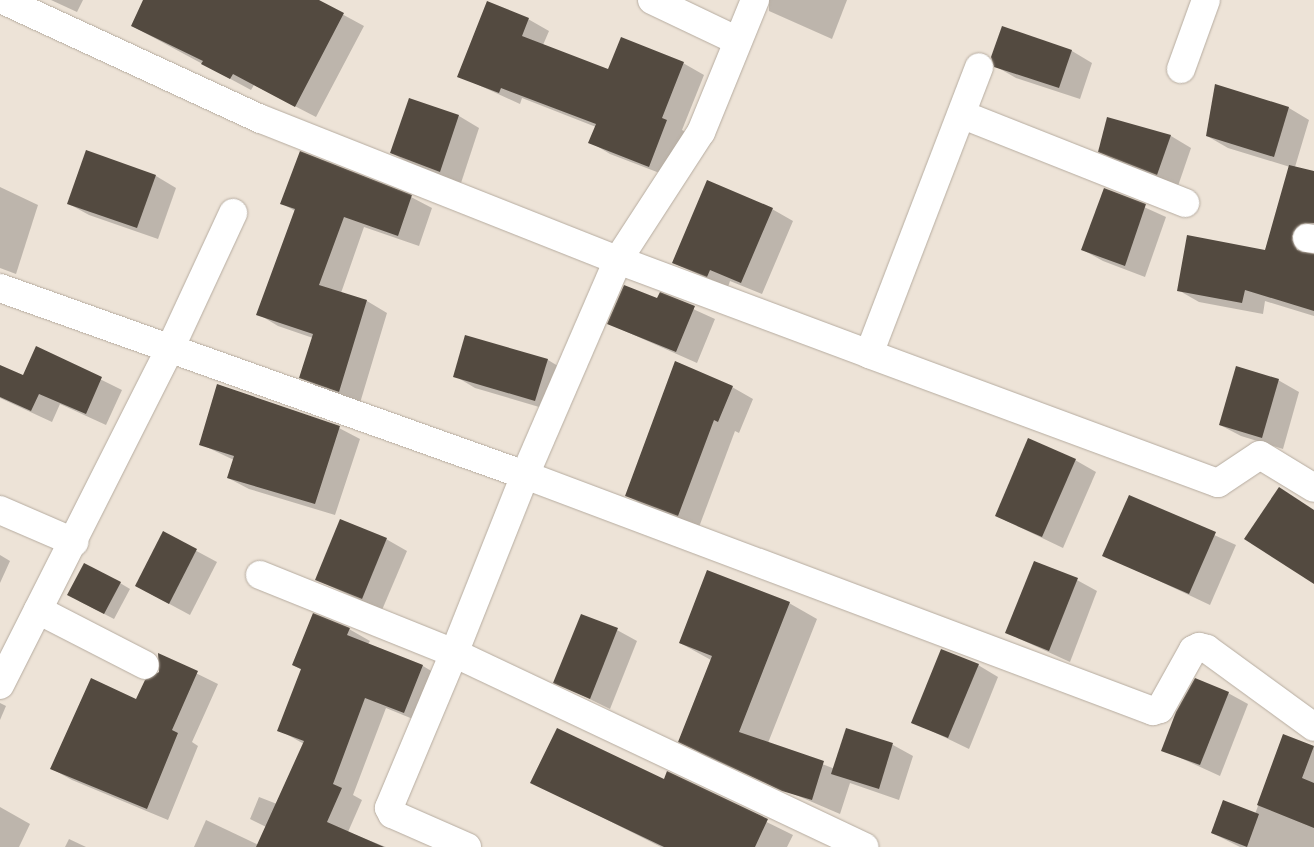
<!DOCTYPE html>
<style>
body{margin:0}
#map{position:relative;width:1314px;height:847px;overflow:hidden;background:#ede3d7;font-family:"PT Sans Narrow",sans-serif}
div>[style]{position:absolute}
.shadow>*{inset:0;background:#0003}
.building>*{inset:0;background:#534a40}
.roads{filter:drop-shadow(0 0 1px #b6aca0) drop-shadow(0 0 1px #b6aca0)}
.minor>*{height:28px;margin:-14px;padding:0 14px;transform-origin:14px;border-radius:14px;background:#fff}
span{translate:-50% -50%;white-space:nowrap;text-align:center;line-height:1.15;-webkit-text-stroke:5px #ede3d7;paint-order:stroke}
</style>
<div id="map">
<div class="shadow">
<i style="clip-path:polygon(51px 0,83px 0,77px 12px)"></i>
<i style="clip-path:polygon(145px 0,316px 0,364px 26px,316px 117px,254px 85px,251px 90px,132px 26px)"></i>
<i style="clip-path:polygon(769px 0,847px 0,832px 39px,769px 11px)"></i>
<i style="clip-path:polygon(528px 19px,549px 31px,543px 45px,609px 70px,683px 63px,704px 75px,682px 130px,687px 133px,670px 177px,610px 154px,590px 142px,596px 127px,522px 98px,520px 104px,459px 76px)"></i>
<i style="clip-path:polygon(1002px 28px,1072px 51px,1092px 63px,1080px 99px,1016px 78px,995px 66px)"></i>
<i style="clip-path:polygon(1216px 86px,1289px 108px,1309px 120px,1295px 167px,1314px 173px,1314px 316px,1265px 301px,1263px 314px,1199px 302px,1178px 290px,1265px 251px,1290px 167px,1228px 148px,1207px 136px)"></i>
<i style="clip-path:polygon(459px 116px,479px 128px,461px 183px,412px 165px,392px 153px)"></i>
<i style="clip-path:polygon(1108px 119px,1171px 136px,1191px 148px,1178px 186px,1119px 163px,1099px 151px)"></i>
<i style="clip-path:polygon(156px 176px,176px 188px,158px 239px,89px 215px,69px 204px)"></i>
<i style="clip-path:polygon(0 187px,38px 205px,16px 274px,0 268px)"></i>
<i style="clip-path:polygon(1104px 189px,1166px 217px,1145px 277px,1103px 261px,1083px 250px)"></i>
<i style="clip-path:polygon(411px 197px,432px 208px,419px 246px,364px 227px,341px 293px,367px 301px,387px 313px,360px 403px,321px 389px,301px 377px,313px 338px,278px 326px,258px 314px,295px 211px,281px 203px)"></i>
<i style="clip-path:polygon(772px 209px,793px 221px,762px 294px,730px 281px,728px 287px,673px 263px)"></i>
<i style="clip-path:polygon(660px 294px,715px 319px,697px 363px,609px 324px,658px 300px)"></i>
<i style="clip-path:polygon(466px 336px,548px 360px,568px 372px,556px 412px,475px 388px,455px 376px)"></i>
<i style="clip-path:polygon(37px 348px,122px 390px,106px 425px,60px 404px,52px 422px,0 398px,0 366px,23px 377px)"></i>
<i style="clip-path:polygon(1278px 380px,1299px 392px,1283px 449px,1241px 436px,1220px 425px)"></i>
<i style="clip-path:polygon(732px 387px,753px 399px,739px 433px,735px 431px,699px 527px,647px 507px,626px 495px)"></i>
<i style="clip-path:polygon(339px 428px,360px 439px,335px 515px,249px 489px,228px 478px,234px 460px,200px 444px)"></i>
<i style="clip-path:polygon(1075px 460px,1096px 472px,1063px 548px,996px 516px)"></i>
<i style="clip-path:polygon(1129px 496px,1236px 545px,1210px 605px,1104px 555px)"></i>
<i style="clip-path:polygon(163px 533px,217px 562px,190px 615px,136px 586px)"></i>
<i style="clip-path:polygon(386px 539px,407px 551px,382px 610px,317px 580px)"></i>
<i style="clip-path:polygon(0 555px,10px 561px,0 583px)"></i>
<i style="clip-path:polygon(1077px 580px,1097px 591px,1070px 662px,1007px 633px)"></i>
<i style="clip-path:polygon(120px 583px,130px 589px,114px 619px,79px 601px)"></i>
<i style="clip-path:polygon(789px 603px,817px 619px,768px 743px,835px 769px,847px 730px,893px 745px,913px 756px,899px 800px,850px 783px,840px 814px,707px 757px,680px 741px,711px 660px,680px 643px)"></i>
<i style="clip-path:polygon(349px 629px,370px 641px,368px 644px,423px 666px,443px 678px,425px 724px,386px 708px,353px 795px,362px 800px,348px 832px,386px 847px,307px 847px,250px 819px,259px 797px,277px 804px,304px 744px,279px 730px,302px 670px,293px 665px)"></i>
<i style="clip-path:polygon(617px 630px,637px 641px,610px 709px,555px 682px)"></i>
<i style="clip-path:polygon(159px 655px,218px 684px,192px 742px,198px 746px,168px 820px,72px 780px,52px 769px,137px 700px,160px 672px)"></i>
<i style="clip-path:polygon(978px 665px,998px 677px,969px 749px,913px 722px)"></i>
<i style="clip-path:polygon(1228px 693px,1248px 704px,1220px 776px,1163px 750px)"></i>
<i style="clip-path:polygon(0 703px,6px 706px,0 720px)"></i>
<i style="clip-path:polygon(1284px 736px,1314px 747px,1314px 847px,1240px 847px,1212px 833px,1255px 814px)"></i>
<i style="clip-path:polygon(667px 773px,793px 835px,787px 847px,661px 847px,532px 782px,664px 781px)"></i>
<i style="clip-path:polygon(0 807px,30px 824px,19px 847px,0 847px)"></i>
<i style="clip-path:polygon(206px 820px,263px 847px,194px 847px)"></i>
<i style="clip-path:polygon(69px 839px,86px 847px,65px 847px)"></i>
</div>
<div class="building">
<i style="clip-path:polygon(143px 0,319px 0,344px 13px,295px 107px,233px 74px,230px 79px,201px 64px,203px 61px,131px 26px)"></i>
<i style="clip-path:polygon(487px 1px,529px 18px,522px 36px,608px 69px,621px 37px,684px 62px,662px 118px,667px 120px,649px 167px,588px 143px,596px 124px,501px 88px,499px 93px,457px 77px)"></i>
<i style="clip-path:polygon(1002px 26px,1072px 50px,1059px 88px,994px 67px,991px 57px)"></i>
<i style="clip-path:polygon(1215px 84px,1289px 107px,1274px 157px,1206px 136px)"></i>
<i style="clip-path:polygon(409px 98px,459px 115px,440px 172px,390px 153px)"></i>
<i style="clip-path:polygon(1107px 117px,1171px 135px,1157px 175px,1098px 152px)"></i>
<i style="clip-path:polygon(86px 150px,156px 175px,137px 228px,67px 204px)"></i>
<i style="clip-path:polygon(300px 151px,412px 195px,398px 236px,344px 217px,319px 285px,367px 300px,339px 392px,299px 378px,313px 334px,256px 315px,295px 209px,280px 204px)"></i>
<i style="clip-path:polygon(1289px 165px,1314px 171px,1314px 223px,1301px 224px,1292px 236px,1297px 250px,1314px 254px,1314px 311px,1245px 290px,1242px 303px,1177px 291px,1187px 235px,1265px 250px)"></i>
<i style="clip-path:polygon(707px 180px,773px 208px,741px 283px,710px 270px,707px 277px,672px 263px)"></i>
<i style="clip-path:polygon(1104px 188px,1146px 204px,1125px 266px,1081px 250px)"></i>
<i style="clip-path:polygon(624px 285px,657px 298px,660px 292px,695px 306px,676px 352px,607px 324px)"></i>
<i style="clip-path:polygon(465px 335px,548px 359px,535px 401px,453px 377px)"></i>
<i style="clip-path:polygon(36px 346px,102px 377px,86px 414px,39px 394px,31px 411px,0 397px,0 365px,23px 375px)"></i>
<i style="clip-path:polygon(675px 361px,733px 386px,718px 422px,714px 420px,678px 516px,625px 496px)"></i>
<i style="clip-path:polygon(1236px 366px,1279px 379px,1262px 438px,1219px 425px)"></i>
<i style="clip-path:polygon(217px 384px,340px 426px,315px 504px,227px 478px,234px 456px,199px 445px)"></i>
<i style="clip-path:polygon(1028px 438px,1076px 459px,1042px 537px,995px 516px)"></i>
<i style="clip-path:polygon(1279px 487px,1314px 510px,1314px 584px,1244px 539px)"></i>
<i style="clip-path:polygon(1129px 495px,1216px 532px,1189px 594px,1102px 556px)"></i>
<i style="clip-path:polygon(340px 519px,387px 538px,362px 599px,315px 580px)"></i>
<i style="clip-path:polygon(163px 531px,197px 549px,169px 604px,135px 586px)"></i>
<i style="clip-path:polygon(1034px 561px,1078px 578px,1049px 651px,1005px 633px)"></i>
<i style="clip-path:polygon(84px 563px,121px 582px,104px 614px,67px 595px)"></i>
<i style="clip-path:polygon(707px 570px,790px 602px,739px 732px,824px 761px,812px 800px,782px 791px,678px 742px,712px 656px,679px 643px)"></i>
<i style="clip-path:polygon(313px 613px,350px 628px,347px 635px,423px 665px,404px 713px,365px 698px,333px 784px,342px 788px,327px 822px,384px 847px,256px 847px,304px 741px,277px 731px,301px 669px,292px 665px)"></i>
<i style="clip-path:polygon(581px 614px,618px 628px,590px 699px,553px 683px)"></i>
<i style="clip-path:polygon(941px 649px,979px 664px,948px 738px,911px 723px)"></i>
<i style="clip-path:polygon(158px 653px,198px 671px,172px 730px,178px 733px,147px 809px,50px 769px,91px 678px,136px 699px,145px 680px,159px 672px)"></i>
<i style="clip-path:polygon(1195px 678px,1229px 692px,1200px 765px,1161px 751px,1176px 712px)"></i>
<i style="clip-path:polygon(557px 728px,664px 779px,667px 771px,768px 819px,755px 847px,664px 847px,530px 783px)"></i>
<i style="clip-path:polygon(846px 728px,893px 743px,879px 789px,831px 774px)"></i>
<i style="clip-path:polygon(1283px 734px,1314px 746px,1302px 778px,1314px 783px,1314px 828px,1257px 805px)"></i>
<i style="clip-path:polygon(1223px 800px,1259px 814px,1247px 847px,1211px 833px)"></i>
</div>
<div class="roads">
<div class="minor">
<i style="left:3px;top:0;width:284px;rotate:24.8deg"></i>
<i style="left:261px;top:119px;width:384px;rotate:21.6deg"></i>
<i style="left:618px;top:260px;width:268px;rotate:20.5deg"></i>
<i style="left:869px;top:354px;width:372px;rotate:20.3deg"></i>
<i style="left:1218px;top:483px;width:50px;rotate:-33.7deg"></i>
<i style="left:1260px;top:455px;width:63px;rotate:31.4deg"></i>
<i style="left:652px;top:0;width:95px;rotate:25.5deg"></i>
<i style="left:755px;top:0;width:143px;rotate:112.2deg"></i>
<i style="left:701px;top:132px;width:153px;rotate:123deg"></i>
<i style="left:618px;top:260px;width:234px;rotate:113.4deg"></i>
<i style="left:525px;top:475px;width:192px;rotate:111.7deg"></i>
<i style="left:454px;top:653px;width:454px;rotate:25.3deg"></i>
<i style="left:1181px;top:69px;width:73px;rotate:-70.1deg"></i>
<i style="left:963px;top:115px;width:239px;rotate:21.6deg"></i>
<i style="left:1307px;top:238px;width:7px;rotate:8deg"></i>
<i style="left:0;top:288px;width:557px;rotate:19.61deg"></i>
<i style="left:525px;top:475px;width:671px;rotate:20.6deg"></i>
<i style="left:1153px;top:711px;width:7px;rotate:-16deg"></i>
<i style="left:1160px;top:709px;width:68px;rotate:-60.8deg"></i>
<i style="left:1193px;top:650px;width:7px;rotate:-27deg"></i>
<i style="left:1199px;top:647px;width:8px;rotate:14deg"></i>
<i style="left:1207px;top:649px;width:132px;rotate:36.1deg"></i>
<i style="left:869px;top:354px;width:307px;rotate:-69deg"></i>
<i style="left:0;top:510px;width:81px;rotate:23.4deg"></i>
<i style="left:260px;top:575px;width:209px;rotate:21.9deg"></i>
<i style="left:454px;top:653px;width:168px;rotate:112.8deg"></i>
<i style="left:389px;top:808px;width:7px;rotate:63deg"></i>
<i style="left:392px;top:814px;width:82px;rotate:23.7deg"></i>
<i style="left:38px;top:610px;width:120px;rotate:27.2deg"></i>
<i style="left:0;top:685px;width:377px;rotate:-63.2deg"></i>
<i style="left:170px;top:349px;width:150px;rotate:-65.1deg"></i>
</div>
</div>
</div>
